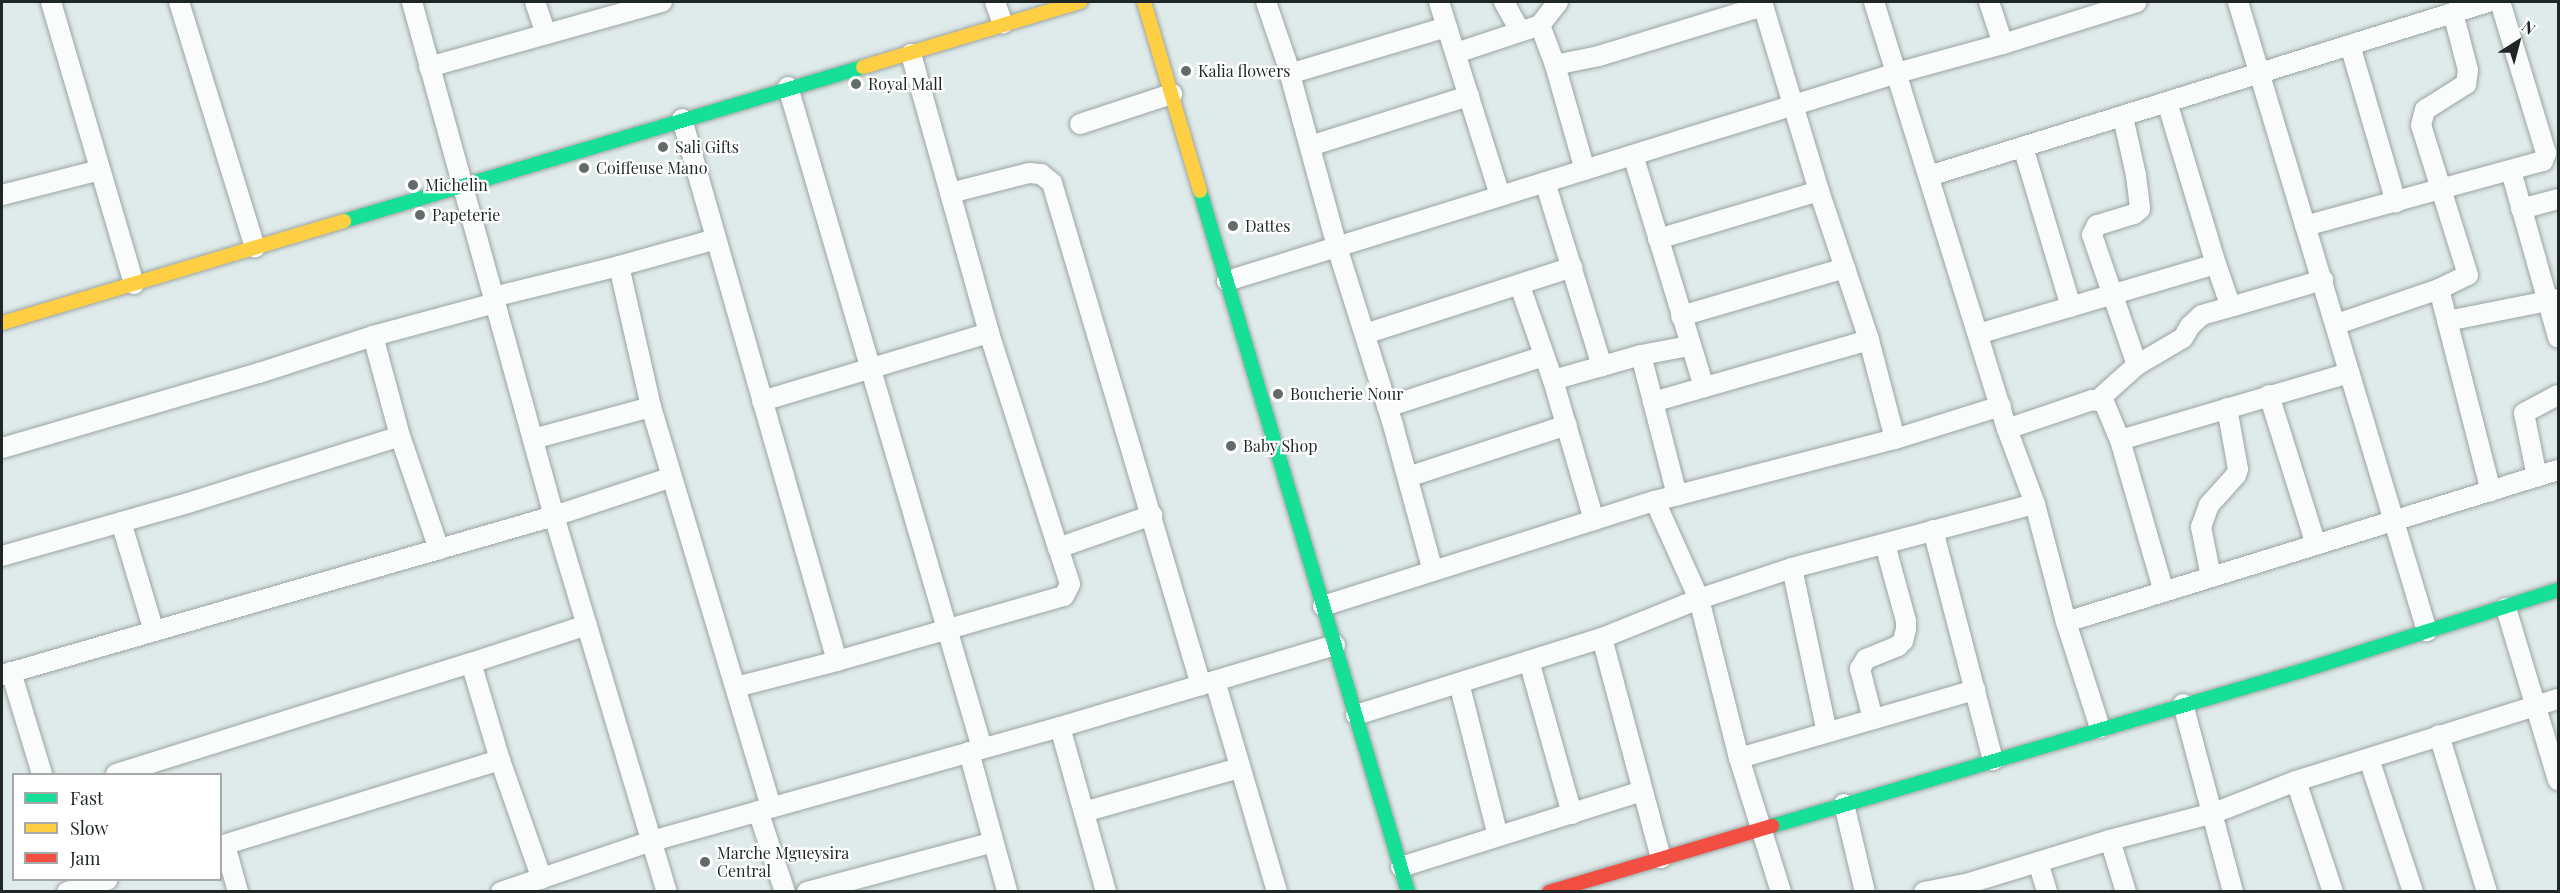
<!DOCTYPE html>
<style>
body{margin:0}
#map{position:relative;width:2560px;height:893px;overflow:hidden;background:#dfebea;font-family:"Playfair Display",serif}
div>[style]{position:absolute}
.roads{filter:drop-shadow(0 0 2px #9aa4a3) drop-shadow(0 0 2px #9aa4a3)}
.street>*{height:20px;margin:-10px;padding:0 10px;transform-origin:10px;border-radius:10px;background:#fafcfc}
.fast>*{height:14px;margin:-7px;padding:0 7px;transform-origin:7px;border-radius:7px;background:#16e098}
.slow>*{height:14px;margin:-7px;padding:0 7px;transform-origin:7px;border-radius:7px;background:#ffcf43}
.jam>*{height:14px;margin:-7px;padding:0 7px;transform-origin:7px;border-radius:7px;background:#f24e42}
.dots>*{width:16px;height:16px;translate:-50% -50%;box-sizing:border-box;border:3px solid #fff;border-radius:50%}
span{translate:-50% -50%;white-space:nowrap;text-align:center;line-height:1.15;-webkit-text-stroke:4.5px #fff;paint-order:stroke}
.poi-label{font-size:16px;color:#1e2726}
.left{translate:0 -50%;text-align:left}
.frame{position:absolute;inset:0;border:3px solid #1e2726;pointer-events:none}
.legend{position:absolute;left:12px;top:773px;width:210px;height:108px;box-sizing:border-box;background:#fff;border:2px solid #a5a9a8;margin:0;padding:8px 10px;list-style:none;font-size:18px;color:#1e2726}
.legend li{display:flex;align-items:center;gap:12px;height:30px}
.legend b{width:30px;border:2px solid #a5a9a8}
.north{position:absolute;left:2488px;top:12px;width:60px;height:60px;-webkit-text-stroke:4px #fff;paint-order:stroke;rotate:36deg;font-size:16px;font-weight:700;line-height:24px;text-align:center;color:#1e2726}
.north::after{content:'';display:block;margin:auto;width:21px;height:27px;background:#1e2726;clip-path:polygon(50% 0,100% 100%,50% 72%,0 100%)}
</style>
<div id="map">
<div class="roads">
<div class="street">
<i style="left:51px;top:2px;width:294px;rotate:73.6deg"></i>
<i style="left:179px;top:2px;width:257px;rotate:72.8deg"></i>
<i style="left:412px;top:2px;width:533px;rotate:74.56deg"></i>
<i style="left:554px;top:516px;width:393px;rotate:73.3deg"></i>
<i style="left:535px;top:2px;width:34px;rotate:71deg"></i>
<i style="left:995px;top:2px;width:23px;rotate:70deg"></i>
<i style="left:1266px;top:2px;width:61px;rotate:71deg"></i>
<i style="left:1286px;top:60px;width:194px;rotate:74.7deg"></i>
<i style="left:1337px;top:247px;width:187px;rotate:72.5deg"></i>
<i style="left:1393px;top:425px;width:151px;rotate:74.7deg"></i>
<i style="left:1439px;top:2px;width:203px;rotate:72.5deg"></i>
<i style="left:1504px;top:2px;width:33px;rotate:61deg"></i>
<i style="left:1558px;top:2px;width:29px;rotate:128deg"></i>
<i style="left:1540px;top:25px;width:43px;rotate:69.4deg"></i>
<i style="left:1555px;top:65px;width:109px;rotate:74.1deg"></i>
<i style="left:1762px;top:2px;width:197px;rotate:73.2deg"></i>
<i style="left:1819px;top:191px;width:157px;rotate:71.4deg"></i>
<i style="left:1869px;top:340px;width:102px;rotate:75.3deg"></i>
<i style="left:1874px;top:2px;width:447px;rotate:72.7deg"></i>
<i style="left:2007px;top:429px;width:80px;rotate:69.5deg"></i>
<i style="left:2035px;top:504px;width:122px;rotate:75.3deg"></i>
<i style="left:2066px;top:622px;width:111px;rotate:72.2deg"></i>
<i style="left:1989px;top:2px;width:44px;rotate:71.6deg"></i>
<i style="left:2238px;top:2px;width:657px;rotate:73.28deg"></i>
<i style="left:2350px;top:45px;width:164px;rotate:73.7deg"></i>
<i style="left:1456px;top:53px;width:89px;rotate:-18.4deg"></i>
<i style="left:911px;top:54px;width:144px;rotate:74.3deg"></i>
<i style="left:950px;top:193px;width:81px;rotate:-14.2deg"></i>
<i style="left:1029px;top:173px;width:12px;rotate:5deg"></i>
<i style="left:1041px;top:174px;width:14px;rotate:39deg"></i>
<i style="left:1052px;top:183px;width:524px;rotate:73.47deg"></i>
<i style="left:1555px;top:65px;width:45px;rotate:-11.6deg"></i>
<i style="left:1599px;top:56px;width:171px;rotate:-17deg"></i>
<i style="left:429px;top:67px;width:242px;rotate:-15.6deg"></i>
<i style="left:1289px;top:74px;width:165px;rotate:-16.6deg"></i>
<i style="left:788px;top:87px;width:689px;rotate:73.64deg"></i>
<i style="left:2167px;top:102px;width:169px;rotate:73.2deg"></i>
<i style="left:2216px;top:264px;width:37px;rotate:71deg"></i>
<i style="left:2228px;top:299px;width:9px;rotate:49deg"></i>
<i style="left:2234px;top:306px;width:93px;rotate:-16.3deg"></i>
<i style="left:2123px;top:117px;width:59px;rotate:77.4deg"></i>
<i style="left:2136px;top:175px;width:34px;rotate:83deg"></i>
<i style="left:2140px;top:209px;width:8px;rotate:140deg"></i>
<i style="left:2134px;top:214px;width:39px;rotate:163deg"></i>
<i style="left:2097px;top:225px;width:11px;rotate:117deg"></i>
<i style="left:2092px;top:235px;width:138px;rotate:70.9deg"></i>
<i style="left:682px;top:119px;width:564px;rotate:74.04deg"></i>
<i style="left:837px;top:661px;width:236px;rotate:-16deg"></i>
<i style="left:1064px;top:596px;width:13px;rotate:-63deg"></i>
<i style="left:1070px;top:584px;width:38px;rotate:-108deg"></i>
<i style="left:1080px;top:124px;width:97px;rotate:-18.1deg"></i>
<i style="left:1310px;top:146px;width:167px;rotate:-17.5deg"></i>
<i style="left:2023px;top:147px;width:167px;rotate:73.3deg"></i>
<i style="left:1633px;top:155px;width:243px;rotate:73deg"></i>
<i style="left:2511px;top:171px;width:173px;rotate:74.2deg"></i>
<i style="left:1929px;top:176px;width:585px;rotate:-17.29deg"></i>
<i style="left:1545px;top:182px;width:193px;rotate:72.8deg"></i>
<i style="left:950px;top:193px;width:145px;rotate:74.4deg"></i>
<i style="left:989px;top:333px;width:226px;rotate:72.2deg"></i>
<i style="left:1058px;top:548px;width:100px;rotate:-19.3deg"></i>
<i style="left:2px;top:195px;width:101px;rotate:-14.3deg"></i>
<i style="left:2521px;top:209px;width:38px;rotate:-15deg"></i>
<i style="left:2305px;top:226px;width:247px;rotate:-15.3deg"></i>
<i style="left:2543px;top:161px;width:9px;rotate:-69deg"></i>
<i style="left:2546px;top:153px;width:158px;rotate:-106.9deg"></i>
<i style="left:716px;top:239px;width:101px;rotate:164.4deg"></i>
<i style="left:619px;top:266px;width:145px;rotate:77.2deg"></i>
<i style="left:651px;top:407px;width:418px;rotate:73.3deg"></i>
<i style="left:1658px;top:239px;width:168px;rotate:-16.6deg"></i>
<i style="left:1227px;top:281px;width:702px;rotate:-17.25deg"></i>
<i style="left:1897px;top:73px;width:110px;rotate:-15.3deg"></i>
<i style="left:2003px;top:44px;width:140px;rotate:-17.4deg"></i>
<i style="left:1520px;top:286px;width:100px;rotate:70.7deg"></i>
<i style="left:1553px;top:380px;width:146px;rotate:73.7deg"></i>
<i style="left:2439px;top:289px;width:209px;rotate:75.6deg"></i>
<i style="left:493px;top:297px;width:130px;rotate:-13.8deg"></i>
<i style="left:1681px;top:316px;width:171px;rotate:-16.3deg"></i>
<i style="left:2447px;top:321px;width:113px;rotate:-11.2deg"></i>
<i style="left:2337px;top:324px;width:108px;rotate:-18.9deg"></i>
<i style="left:2439px;top:289px;width:32px;rotate:-26deg"></i>
<i style="left:2468px;top:275px;width:157px;rotate:-107.4deg"></i>
<i style="left:2421px;top:125px;width:16px;rotate:-75deg"></i>
<i style="left:2425px;top:110px;width:49px;rotate:-32.4deg"></i>
<i style="left:2466px;top:84px;width:14px;rotate:-82deg"></i>
<i style="left:2468px;top:70px;width:59px;rotate:-104.7deg"></i>
<i style="left:1365px;top:334px;width:218px;rotate:-17.9deg"></i>
<i style="left:1978px;top:334px;width:248px;rotate:-16.4deg"></i>
<i style="left:373px;top:336px;width:104px;rotate:74.9deg"></i>
<i style="left:1641px;top:355px;width:145px;rotate:75.6deg"></i>
<i style="left:1553px;top:380px;width:91px;rotate:-15.9deg"></i>
<i style="left:1641px;top:355px;width:49px;rotate:-10.6deg"></i>
<i style="left:2269px;top:395px;width:157px;rotate:72.6deg"></i>
<i style="left:2098px;top:400px;width:52px;rotate:-41.9deg"></i>
<i style="left:2137px;top:365px;width:53px;rotate:-30.4deg"></i>
<i style="left:2183px;top:338px;width:14px;rotate:-60deg"></i>
<i style="left:2190px;top:326px;width:16px;rotate:-43deg"></i>
<i style="left:2202px;top:315px;width:33px;rotate:-16deg"></i>
<i style="left:762px;top:401px;width:237px;rotate:-16.7deg"></i>
<i style="left:1653px;top:402px;width:225px;rotate:-16deg"></i>
<i style="left:1387px;top:407px;width:165px;rotate:-18deg"></i>
<i style="left:2007px;top:429px;width:90px;rotate:-18.8deg"></i>
<i style="left:2092px;top:400px;width:12px;rotate:9deg"></i>
<i style="left:2104px;top:402px;width:41px;rotate:67.2deg"></i>
<i style="left:2120px;top:440px;width:158px;rotate:73.9deg"></i>
<i style="left:533px;top:439px;width:122px;rotate:-15.2deg"></i>
<i style="left:2120px;top:440px;width:239px;rotate:-16.3deg"></i>
<i style="left:2px;top:448px;width:268px;rotate:-16.3deg"></i>
<i style="left:259px;top:373px;width:120px;rotate:-18deg"></i>
<i style="left:373px;top:336px;width:126px;rotate:-15.1deg"></i>
<i style="left:1408px;top:477px;width:167px;rotate:-18.1deg"></i>
<i style="left:2537px;top:477px;width:65px;rotate:-101.5deg"></i>
<i style="left:2524px;top:413px;width:38px;rotate:-28deg"></i>
<i style="left:1655px;top:501px;width:107px;rotate:65.8deg"></i>
<i style="left:1699px;top:599px;width:164px;rotate:75.9deg"></i>
<i style="left:1739px;top:758px;width:140px;rotate:72.6deg"></i>
<i style="left:121px;top:522px;width:114px;rotate:73.2deg"></i>
<i style="left:1933px;top:530px;width:238px;rotate:75.4deg"></i>
<i style="left:2px;top:556px;width:193px;rotate:-15.9deg"></i>
<i style="left:188px;top:503px;width:222px;rotate:-17.5deg"></i>
<i style="left:400px;top:436px;width:120px;rotate:71deg"></i>
<i style="left:1792px;top:568px;width:168px;rotate:78deg"></i>
<i style="left:2211px;top:577px;width:51px;rotate:-101.3deg"></i>
<i style="left:2201px;top:527px;width:23px;rotate:-70deg"></i>
<i style="left:2209px;top:505px;width:40px;rotate:-48deg"></i>
<i style="left:2236px;top:475px;width:6px;rotate:-72deg"></i>
<i style="left:2238px;top:469px;width:62px;rotate:-100.2deg"></i>
<i style="left:1323px;top:606px;width:348px;rotate:-17.6deg"></i>
<i style="left:1655px;top:501px;width:248px;rotate:-14.5deg"></i>
<i style="left:1895px;top:439px;width:111px;rotate:-17.3deg"></i>
<i style="left:2506px;top:608px;width:180px;rotate:73.2deg"></i>
<i style="left:2066px;top:622px;width:515px;rotate:-17.17deg"></i>
<i style="left:1602px;top:638px;width:228px;rotate:75deg"></i>
<i style="left:1529px;top:661px;width:159px;rotate:74.3deg"></i>
<i style="left:11px;top:672px;width:107px;rotate:73.1deg"></i>
<i style="left:2px;top:675px;width:574px;rotate:-16.07deg"></i>
<i style="left:554px;top:516px;width:124px;rotate:-18.3deg"></i>
<i style="left:1215px;top:681px;width:220px;rotate:73.6deg"></i>
<i style="left:1459px;top:683px;width:158px;rotate:75.7deg"></i>
<i style="left:736px;top:687px;width:104px;rotate:-14.4deg"></i>
<i style="left:2183px;top:704px;width:195px;rotate:75.1deg"></i>
<i style="left:1356px;top:715px;width:258px;rotate:-17.4deg"></i>
<i style="left:1602px;top:638px;width:105px;rotate:-21.9deg"></i>
<i style="left:1699px;top:599px;width:98px;rotate:-18.4deg"></i>
<i style="left:1792px;top:568px;width:251px;rotate:-14.8deg"></i>
<i style="left:1873px;top:719px;width:52px;rotate:-104.6deg"></i>
<i style="left:1860px;top:669px;width:12px;rotate:-59deg"></i>
<i style="left:1866px;top:659px;width:35px;rotate:-22deg"></i>
<i style="left:1898px;top:646px;width:7px;rotate:-45deg"></i>
<i style="left:1903px;top:641px;width:12px;rotate:-76deg"></i>
<i style="left:1906px;top:629px;width:8px;rotate:-90deg"></i>
<i style="left:1906px;top:621px;width:80px;rotate:-105.3deg"></i>
<i style="left:1060px;top:727px;width:171px;rotate:74.4deg"></i>
<i style="left:2439px;top:735px;width:164px;rotate:73deg"></i>
<i style="left:969px;top:752px;width:144px;rotate:74.7deg"></i>
<i style="left:1739px;top:758px;width:246px;rotate:-16.1deg"></i>
<i style="left:2369px;top:759px;width:140px;rotate:71.7deg"></i>
<i style="left:500px;top:760px;width:101px;rotate:-106.6deg"></i>
<i style="left:471px;top:663px;width:122px;rotate:-18.1deg"></i>
<i style="left:116px;top:774px;width:372px;rotate:-17.4deg"></i>
<i style="left:2296px;top:781px;width:117px;rotate:71.6deg"></i>
<i style="left:1844px;top:804px;width:90px;rotate:76.6deg"></i>
<i style="left:758px;top:811px;width:85px;rotate:71.6deg"></i>
<i style="left:1084px;top:812px;width:161px;rotate:-15.8deg"></i>
<i style="left:2110px;top:840px;width:54px;rotate:72.9deg"></i>
<i style="left:225px;top:845px;width:49px;rotate:74.5deg"></i>
<i style="left:220px;top:846px;width:293px;rotate:-17.1deg"></i>
<i style="left:500px;top:760px;width:126px;rotate:70.6deg"></i>
<i style="left:2038px;top:862px;width:31px;rotate:73deg"></i>
<i style="left:1401px;top:867px;width:253px;rotate:-17.5deg"></i>
<i style="left:67px;top:892px;width:42px;rotate:-16.7deg"></i>
<i style="left:501px;top:892px;width:159px;rotate:-18.7deg"></i>
<i style="left:652px;top:841px;width:424px;rotate:-15.6deg"></i>
<i style="left:1060px;top:727px;width:287px;rotate:-16.6deg"></i>
<i style="left:807px;top:892px;width:193px;rotate:-15deg"></i>
<i style="left:1924px;top:892px;width:43px;rotate:-10.8deg"></i>
<i style="left:1966px;top:884px;width:151px;rotate:-17deg"></i>
<i style="left:2110px;top:840px;width:107px;rotate:-14.6deg"></i>
<i style="left:2214px;top:813px;width:88px;rotate:-21.3deg"></i>
<i style="left:2296px;top:781px;width:275px;rotate:-17.4deg"></i>
</div>
<div class="fast">
<i style="left:1200px;top:191px;width:731px;rotate:73.47deg"></i>
<i style="left:344px;top:221px;width:541px;rotate:-16.53deg"></i>
<i style="left:1772px;top:826px;width:551px;rotate:-16.33deg"></i>
<i style="left:2301px;top:671px;width:269px;rotate:-17.5deg"></i>
</div>
<div class="slow">
<i style="left:1144px;top:2px;width:197px;rotate:73.5deg"></i>
<i style="left:863px;top:67px;width:227px;rotate:-16.7deg"></i>
<i style="left:2px;top:323px;width:357px;rotate:-16.6deg"></i>
</div>
<div class="jam">
<i style="left:1549px;top:892px;width:233px;rotate:-16.5deg"></i>
</div>
</div>
<div class="dots">
<i style="left:1186px;top:71px;background:#626c6b"></i>
<i style="left:856px;top:84px;background:#626c6b"></i>
<i style="left:663px;top:147px;background:#626c6b"></i>
<i style="left:584px;top:168px;background:#626c6b"></i>
<i style="left:413px;top:185px;background:#626c6b"></i>
<i style="left:420px;top:215px;background:#626c6b"></i>
<i style="left:1233px;top:226px;background:#626c6b"></i>
<i style="left:1278px;top:394px;background:#626c6b"></i>
<i style="left:1231px;top:446px;background:#626c6b"></i>
<i style="left:705px;top:862px;background:#626c6b"></i>
</div>
<div class="poi-label">
<span class="left" style="left:1198px;top:71px">Kalia flowers</span>
<span class="left" style="left:868px;top:84px">Royal Mall</span>
<span class="left" style="left:675px;top:147px">Sali Gifts</span>
<span class="left" style="left:596px;top:168px">Coiffeuse Mano</span>
<span class="left" style="left:425px;top:185px">Michelin</span>
<span class="left" style="left:432px;top:215px">Papeterie</span>
<span class="left" style="left:1245px;top:226px">Dattes</span>
<span class="left" style="left:1290px;top:394px">Boucherie Nour</span>
<span class="left" style="left:1243px;top:446px">Baby Shop</span>
<span class="left" style="left:717px;top:862px">Marche Mgueysira<br>Central</span>
</div>
<div class="frame"></div>
<ul class="legend">
<li><b style="height:8px;background:#16e098"></b>Fast</li>
<li><b style="height:8px;background:#ffcf43"></b>Slow</li>
<li><b style="height:8px;background:#f24e42"></b>Jam</li>
</ul>
<div class="north">N</div>
</div>
